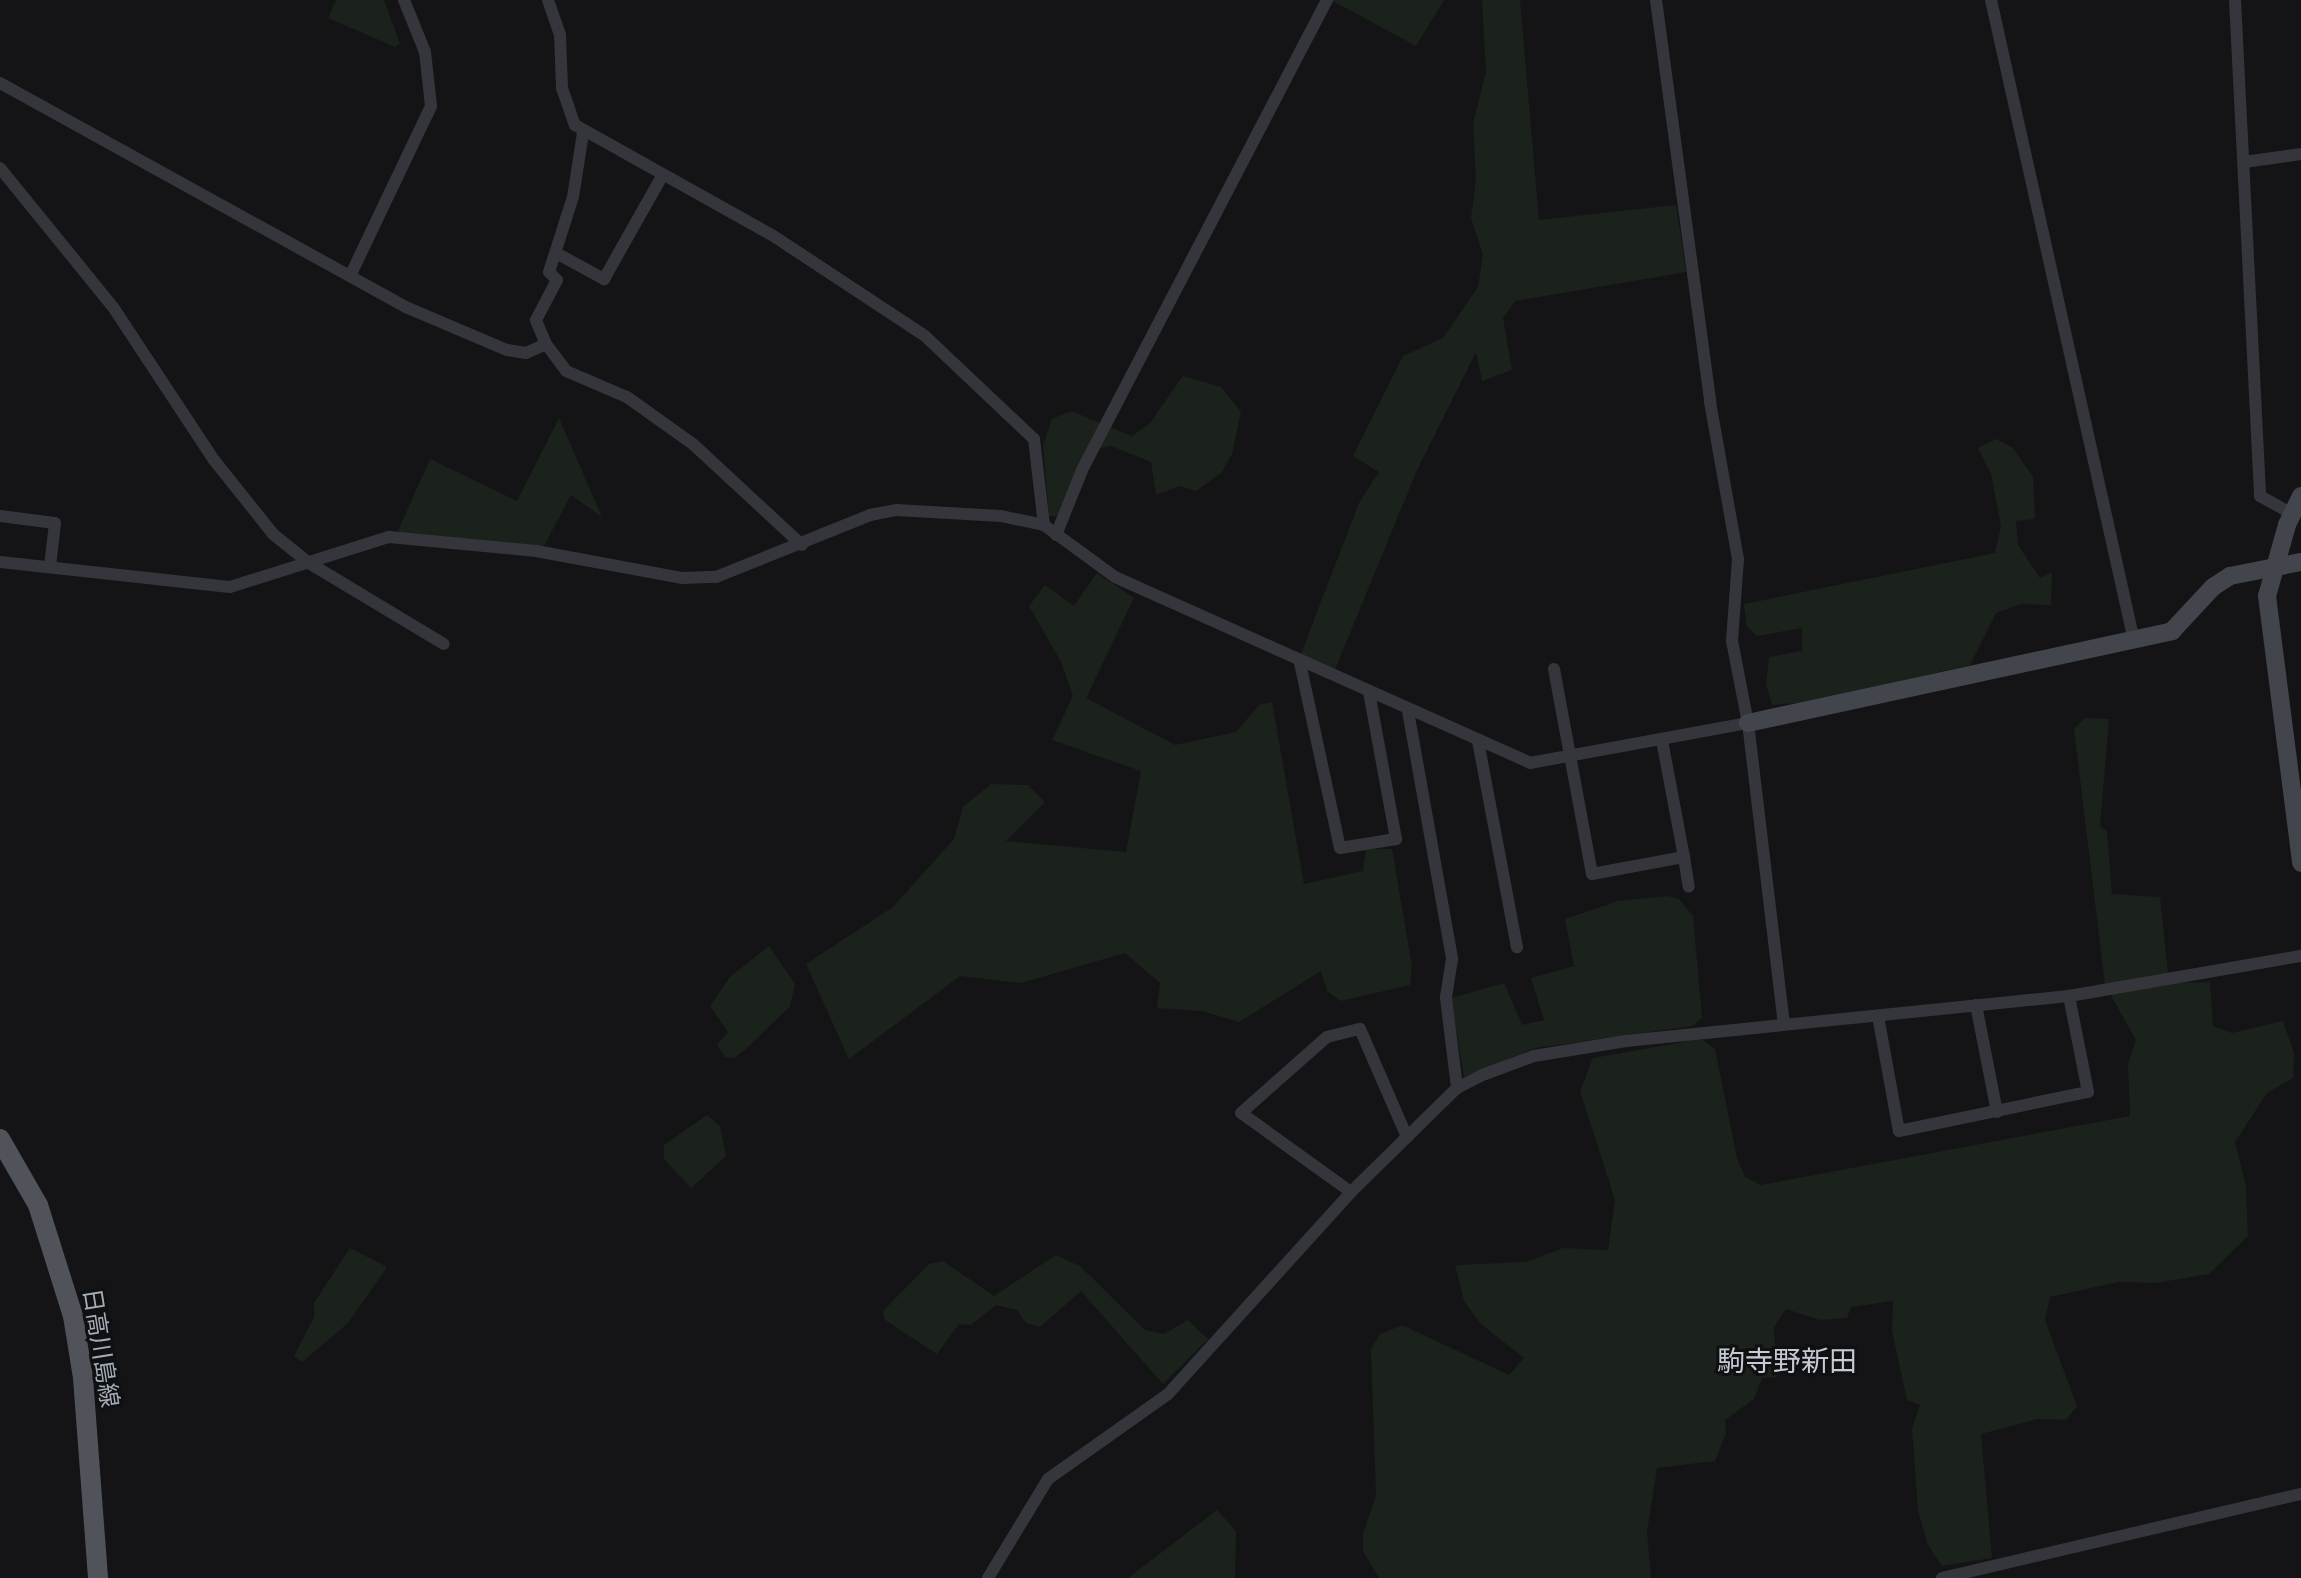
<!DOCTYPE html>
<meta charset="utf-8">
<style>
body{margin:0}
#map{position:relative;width:2301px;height:1578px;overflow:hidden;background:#141417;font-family:"Source Sans 3","Noto Sans JP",sans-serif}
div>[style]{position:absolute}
.green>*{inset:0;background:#1a221b}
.street>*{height:12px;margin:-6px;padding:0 6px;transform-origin:6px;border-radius:6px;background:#35363c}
.secondary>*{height:18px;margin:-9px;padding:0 9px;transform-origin:9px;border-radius:9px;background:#43454c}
.primary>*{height:20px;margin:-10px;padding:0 10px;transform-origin:10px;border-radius:10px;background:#51535b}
span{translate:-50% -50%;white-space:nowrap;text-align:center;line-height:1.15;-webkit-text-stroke:6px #0f1012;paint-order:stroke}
.street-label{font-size:24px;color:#a5acb8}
.quarter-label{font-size:28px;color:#c6cad3}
</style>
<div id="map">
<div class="green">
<i style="clip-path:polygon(336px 0,384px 0,400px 44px,395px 47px,328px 18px)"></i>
<i style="clip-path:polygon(1331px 0,1444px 0,1416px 46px)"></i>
<i style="clip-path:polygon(1482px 0,1520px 0,1539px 220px,1676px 205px,1686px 272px,1515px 301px,1503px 318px,1512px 370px,1482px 381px,1476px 352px,1417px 470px,1334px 672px,1300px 656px,1359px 503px,1379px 472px,1353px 456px,1403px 356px,1443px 338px,1478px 287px,1483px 255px,1471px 218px,1476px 178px,1473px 124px,1486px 72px)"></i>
<i style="clip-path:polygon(1183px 376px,1221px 387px,1241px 412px,1232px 454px,1221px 473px,1196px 491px,1179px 486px,1156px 495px,1151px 462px,1111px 446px,1085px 451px,1057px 516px,1049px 516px,1043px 445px,1052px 419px,1071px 411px,1132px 436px,1150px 423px)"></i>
<i style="clip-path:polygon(559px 418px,602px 517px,571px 495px,544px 546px,397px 533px,430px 459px,517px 501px)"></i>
<i style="clip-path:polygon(1996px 439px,2013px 448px,2033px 477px,2035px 519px,2016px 521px,2018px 545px,2040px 578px,2052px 572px,2051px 605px,2021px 604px,1996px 613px,1970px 665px,1807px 702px,1772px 705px,1766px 684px,1769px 657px,1802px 651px,1802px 628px,1757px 636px,1747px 626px,1744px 604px,1995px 553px,2001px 526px,1991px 474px,1978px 448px)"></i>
<i style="clip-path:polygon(1097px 573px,1134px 598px,1086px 698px,1175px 745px,1236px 732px,1259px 705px,1272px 702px,1304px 884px,1363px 871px,1366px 849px,1392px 849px,1412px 966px,1410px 985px,1341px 1001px,1327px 991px,1321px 971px,1239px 1022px,1202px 1011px,1157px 1008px,1160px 983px,1125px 953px,1021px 983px,960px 976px,849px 1059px,806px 964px,893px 907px,954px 839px,963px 807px,991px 784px,1028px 785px,1045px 802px,1006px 841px,1126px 852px,1141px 771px,1052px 740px,1073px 696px,1061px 662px,1029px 606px,1045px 585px,1074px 606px)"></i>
<i style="clip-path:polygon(2085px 718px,2109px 719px,2100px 826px,2107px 831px,2112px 894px,2160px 897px,2169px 983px,2210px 982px,2213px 1026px,2232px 1033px,2283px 1021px,2294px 1053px,2293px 1078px,2267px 1093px,2235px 1142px,2246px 1186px,2248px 1236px,2209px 1274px,2156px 1283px,2119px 1282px,2050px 1297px,2045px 1320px,2077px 1406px,2066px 1420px,2038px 1419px,1981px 1434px,1992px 1558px,1942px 1566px,1928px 1545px,1918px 1511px,1912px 1429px,1920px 1405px,1907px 1400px,1892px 1331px,1893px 1301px,1851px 1307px,1847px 1318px,1820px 1320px,1786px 1309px,1774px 1327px,1777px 1377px,1762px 1378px,1754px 1399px,1725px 1420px,1726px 1433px,1715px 1461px,1657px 1468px,1647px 1532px,1651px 1578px,1379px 1578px,1363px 1551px,1363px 1533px,1376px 1496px,1371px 1350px,1379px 1335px,1402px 1325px,1509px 1375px,1524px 1358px,1481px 1324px,1464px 1301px,1455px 1265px,1526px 1262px,1563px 1248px,1608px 1250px,1615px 1200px,1580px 1091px,1593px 1058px,1701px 1039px,1715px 1049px,1737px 1158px,1745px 1177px,1761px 1185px,2130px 1116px,2128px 1064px,2136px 1040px,2105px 985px,2074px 729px)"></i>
<i style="clip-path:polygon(1668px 896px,1679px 899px,1693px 916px,1702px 1018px,1692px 1026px,1535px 1048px,1464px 1077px,1451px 998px,1504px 983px,1522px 1025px,1544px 1020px,1531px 978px,1574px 966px,1565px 919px,1618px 901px)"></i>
<i style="clip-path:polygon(769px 946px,795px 984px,790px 1006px,747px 1048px,734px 1058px,725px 1057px,717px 1045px,728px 1032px,710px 1006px,730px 977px)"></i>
<i style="clip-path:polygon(707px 1115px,720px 1126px,726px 1156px,691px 1188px,664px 1159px,664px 1145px)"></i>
<i style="clip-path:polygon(350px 1248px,387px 1267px,348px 1323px,302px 1362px,294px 1356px,314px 1317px,314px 1303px)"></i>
<i style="clip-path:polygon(1056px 1255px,1080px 1266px,1145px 1330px,1164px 1334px,1188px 1320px,1208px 1339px,1163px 1384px,1081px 1291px,1040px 1327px,1026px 1323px,1017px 1310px,996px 1305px,971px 1325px,959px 1324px,937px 1354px,885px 1320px,883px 1311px,929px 1264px,943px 1261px,994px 1296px)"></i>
<i style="clip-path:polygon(1217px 1510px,1236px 1531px,1235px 1578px,1128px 1578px)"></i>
</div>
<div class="street">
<i style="left:548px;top:0;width:37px;rotate:71deg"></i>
<i style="left:560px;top:35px;width:53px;rotate:87.8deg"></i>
<i style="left:562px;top:88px;width:39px;rotate:71deg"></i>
<i style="left:575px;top:125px;width:226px;rotate:29.2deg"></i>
<i style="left:772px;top:235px;width:183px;rotate:33.4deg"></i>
<i style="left:925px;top:336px;width:150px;rotate:43.4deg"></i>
<i style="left:1034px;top:439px;width:87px;rotate:83.4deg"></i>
<i style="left:1656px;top:0;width:406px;rotate:82.3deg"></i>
<i style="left:1710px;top:402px;width:159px;rotate:79.9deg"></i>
<i style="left:1738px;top:559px;width:82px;rotate:94.2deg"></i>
<i style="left:1732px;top:641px;width:84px;rotate:79deg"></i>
<i style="left:1748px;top:723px;width:302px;rotate:83.2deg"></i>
<i style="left:1991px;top:0;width:657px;rotate:77.42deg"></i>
<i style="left:2235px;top:0;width:497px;rotate:87.1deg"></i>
<i style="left:2260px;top:496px;width:37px;rotate:29deg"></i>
<i style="left:0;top:83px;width:466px;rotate:28.9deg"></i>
<i style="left:408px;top:308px;width:108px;rotate:23deg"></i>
<i style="left:507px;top:350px;width:19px;rotate:9deg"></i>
<i style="left:526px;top:353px;width:22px;rotate:-24deg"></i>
<i style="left:546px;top:344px;width:34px;rotate:53deg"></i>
<i style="left:566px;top:371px;width:66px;rotate:23.1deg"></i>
<i style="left:627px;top:397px;width:82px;rotate:35.6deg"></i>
<i style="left:694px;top:445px;width:147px;rotate:42.8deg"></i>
<i style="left:2244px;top:162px;width:58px;rotate:-8deg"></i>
<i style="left:0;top:168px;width:179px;rotate:50.9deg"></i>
<i style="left:113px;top:307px;width:183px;rotate:56.6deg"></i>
<i style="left:214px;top:460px;width:95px;rotate:51.4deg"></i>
<i style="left:273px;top:534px;width:46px;rotate:38.9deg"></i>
<i style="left:309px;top:563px;width:157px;rotate:31deg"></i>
<i style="left:556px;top:253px;width:55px;rotate:28.4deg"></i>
<i style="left:604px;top:279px;width:118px;rotate:-60.6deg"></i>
<i style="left:351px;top:274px;width:186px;rotate:-64.5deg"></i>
<i style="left:431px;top:106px;width:54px;rotate:-96.3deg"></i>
<i style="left:425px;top:52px;width:56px;rotate:-112deg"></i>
<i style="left:546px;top:344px;width:26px;rotate:-113deg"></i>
<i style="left:536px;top:320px;width:45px;rotate:-62.3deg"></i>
<i style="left:557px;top:280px;width:11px;rotate:-135deg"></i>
<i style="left:549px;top:272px;width:79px;rotate:-72.3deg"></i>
<i style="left:573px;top:197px;width:65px;rotate:-81.1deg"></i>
<i style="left:0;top:516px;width:55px;rotate:7.3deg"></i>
<i style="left:55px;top:523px;width:44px;rotate:96.5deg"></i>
<i style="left:1056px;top:535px;width:72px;rotate:-68.1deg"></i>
<i style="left:1083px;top:468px;width:528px;rotate:-62.46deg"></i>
<i style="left:0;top:562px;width:231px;rotate:6.2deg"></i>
<i style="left:230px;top:587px;width:167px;rotate:-17.5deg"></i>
<i style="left:389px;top:537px;width:148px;rotate:5.4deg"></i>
<i style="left:536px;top:551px;width:148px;rotate:10.5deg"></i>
<i style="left:682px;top:578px;width:34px;rotate:-2deg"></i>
<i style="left:716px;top:577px;width:166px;rotate:-21.9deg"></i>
<i style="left:870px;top:515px;width:26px;rotate:-11deg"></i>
<i style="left:896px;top:510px;width:105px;rotate:3.3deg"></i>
<i style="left:1001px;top:516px;width:44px;rotate:11.8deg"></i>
<i style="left:1044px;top:525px;width:88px;rotate:36.2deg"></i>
<i style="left:1115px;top:577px;width:455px;rotate:24.1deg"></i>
<i style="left:1530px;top:763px;width:222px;rotate:-10.4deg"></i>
<i style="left:1300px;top:663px;width:189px;rotate:77.8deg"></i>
<i style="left:1340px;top:848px;width:57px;rotate:-9.1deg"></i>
<i style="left:1396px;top:839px;width:149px;rotate:-100.4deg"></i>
<i style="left:1554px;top:669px;width:208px;rotate:79.5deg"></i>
<i style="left:1592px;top:874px;width:94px;rotate:-10.5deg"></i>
<i style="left:1684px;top:857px;width:118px;rotate:-100.7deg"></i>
<i style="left:1408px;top:711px;width:252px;rotate:79.9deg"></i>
<i style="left:1452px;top:959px;width:39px;rotate:99deg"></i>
<i style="left:1446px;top:998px;width:91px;rotate:83deg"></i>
<i style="left:1478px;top:741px;width:210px;rotate:79.3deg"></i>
<i style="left:1684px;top:857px;width:30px;rotate:81deg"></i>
<i style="left:1976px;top:1005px;width:109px;rotate:78.9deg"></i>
<i style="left:1878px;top:1016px;width:117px;rotate:79.7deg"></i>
<i style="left:1899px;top:1131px;width:193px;rotate:-11.7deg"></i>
<i style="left:2088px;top:1092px;width:98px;rotate:-101.2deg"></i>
<i style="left:1351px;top:1192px;width:135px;rotate:-144.3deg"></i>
<i style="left:1241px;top:1113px;width:115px;rotate:-41.5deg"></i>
<i style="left:1327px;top:1037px;width:34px;rotate:-14deg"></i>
<i style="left:1360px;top:1029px;width:118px;rotate:66.5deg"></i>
<i style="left:988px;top:1578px;width:116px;rotate:-58.8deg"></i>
<i style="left:1048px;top:1479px;width:147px;rotate:-35.3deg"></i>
<i style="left:1168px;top:1394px;width:273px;rotate:-47.8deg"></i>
<i style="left:1351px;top:1192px;width:148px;rotate:-44.5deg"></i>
<i style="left:1457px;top:1088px;width:31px;rotate:-27deg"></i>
<i style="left:1485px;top:1074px;width:52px;rotate:-20.2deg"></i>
<i style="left:1534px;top:1056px;width:93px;rotate:-9.3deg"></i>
<i style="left:1626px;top:1041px;width:445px;rotate:-5.8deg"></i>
<i style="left:2069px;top:996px;width:235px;rotate:-9.8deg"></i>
<i style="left:1942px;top:1578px;width:369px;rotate:-13.2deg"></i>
</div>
<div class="secondary">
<i style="left:2301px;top:496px;width:32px;rotate:116deg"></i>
<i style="left:2287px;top:525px;width:74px;rotate:105.7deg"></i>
<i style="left:2267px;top:596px;width:269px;rotate:82.7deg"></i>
<i style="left:1748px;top:723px;width:434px;rotate:-12.2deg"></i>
<i style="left:2172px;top:631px;width:60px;rotate:-47deg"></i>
<i style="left:2213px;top:587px;width:20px;rotate:-33deg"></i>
<i style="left:2230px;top:576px;width:72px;rotate:-11.2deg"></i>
</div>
<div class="primary">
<i style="left:0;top:1139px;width:76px;rotate:60.1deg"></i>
<i style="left:38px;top:1205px;width:116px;rotate:72.5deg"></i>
<i style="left:73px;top:1316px;width:63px;rotate:80.8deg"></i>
<i style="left:83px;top:1378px;width:201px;rotate:85.7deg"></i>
</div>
<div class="street-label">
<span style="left:100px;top:1348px;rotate:81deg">日高川島線</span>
</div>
<div class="quarter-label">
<span style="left:1787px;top:1362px">駒寺野新田</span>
</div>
</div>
